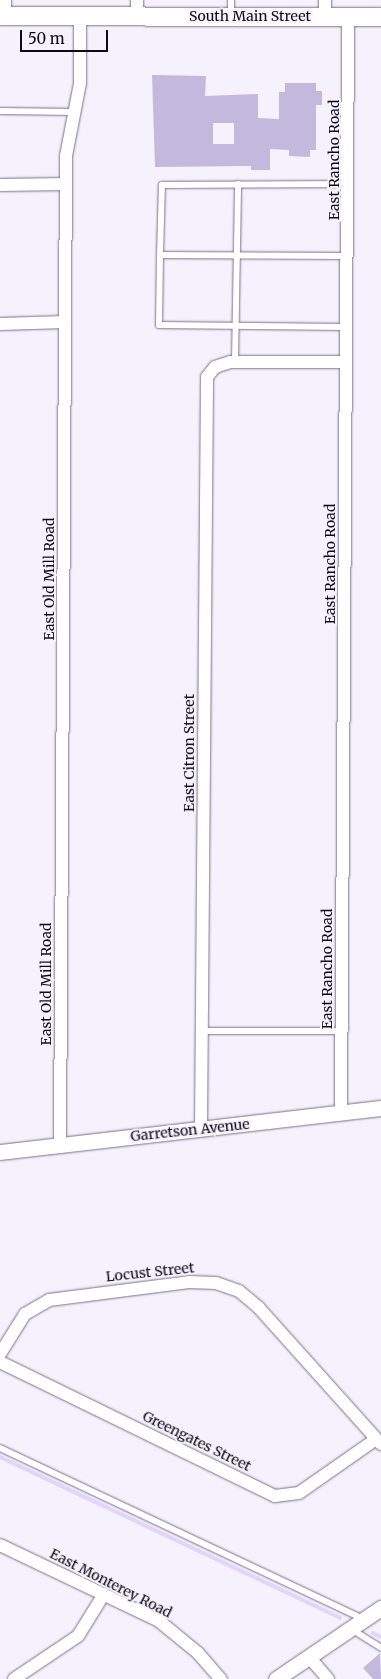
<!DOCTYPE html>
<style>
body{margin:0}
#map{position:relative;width:381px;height:1679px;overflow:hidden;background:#f5f2fe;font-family:Merriweather,serif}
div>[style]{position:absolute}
.stream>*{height:4px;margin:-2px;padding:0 2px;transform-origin:2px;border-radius:2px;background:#e1d5fa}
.building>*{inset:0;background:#c4b9dc}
.roads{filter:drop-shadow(0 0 1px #79718b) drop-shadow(0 0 1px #79718b)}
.service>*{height:6px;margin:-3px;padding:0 3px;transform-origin:3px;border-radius:3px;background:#fff}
.minor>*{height:12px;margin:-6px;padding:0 6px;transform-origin:6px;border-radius:6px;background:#fff}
.tertiary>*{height:15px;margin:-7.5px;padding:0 7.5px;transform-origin:7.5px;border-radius:7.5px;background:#fff}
.secondary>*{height:18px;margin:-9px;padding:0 9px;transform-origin:9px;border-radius:9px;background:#fff}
span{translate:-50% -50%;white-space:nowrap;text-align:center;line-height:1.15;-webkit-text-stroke:4px #f5f2fe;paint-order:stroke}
.street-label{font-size:14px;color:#0d0a13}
.scale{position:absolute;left:20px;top:30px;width:88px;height:22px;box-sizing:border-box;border:2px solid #0d0a13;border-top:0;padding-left:6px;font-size:15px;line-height:18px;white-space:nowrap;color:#0d0a13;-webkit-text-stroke:4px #f5f2fe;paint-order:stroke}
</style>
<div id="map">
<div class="stream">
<i style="left:0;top:1457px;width:376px;rotate:25.3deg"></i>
<i style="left:373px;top:1633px;width:9px;rotate:27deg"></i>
</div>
<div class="building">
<i style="clip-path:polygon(evenodd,152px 75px,206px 76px,205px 96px,258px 94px,258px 118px,279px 119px,279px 92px,285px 92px,285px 83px,316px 83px,316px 91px,322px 91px,322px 105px,316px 105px,316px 150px,310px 150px,310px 157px,289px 156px,289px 150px,270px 149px,270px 170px,251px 170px,251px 166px,155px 167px,152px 75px,213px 123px,234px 123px,234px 144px,213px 144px,213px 123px)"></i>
<i style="clip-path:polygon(380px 1653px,381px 1679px,373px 1679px,363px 1668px)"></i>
</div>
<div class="roads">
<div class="service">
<i style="left:231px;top:16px;width:16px;rotate:-90deg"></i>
<i style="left:0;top:111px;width:76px;rotate:0.8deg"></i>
<i style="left:160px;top:255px;width:70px;rotate:-88.4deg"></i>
<i style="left:162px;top:185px;width:185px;rotate:-0.3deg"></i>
<i style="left:346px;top:327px;width:187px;rotate:-179.4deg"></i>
<i style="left:159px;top:325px;width:70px;rotate:-89.2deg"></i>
<i style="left:160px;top:255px;width:187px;rotate:0.3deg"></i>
<i style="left:235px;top:361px;width:177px;rotate:-89deg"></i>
<i style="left:202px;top:1031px;width:140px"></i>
<i style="left:0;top:1448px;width:401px;rotate:25.2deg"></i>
<i style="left:351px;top:1629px;width:36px;rotate:32deg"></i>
</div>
<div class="minor">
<i style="left:137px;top:0;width:16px;rotate:90deg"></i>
<i style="left:5px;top:16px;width:16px;rotate:-90deg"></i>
<i style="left:325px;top:17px;width:17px;rotate:-90deg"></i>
<i style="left:0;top:185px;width:66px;rotate:-0.9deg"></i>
<i style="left:0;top:324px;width:65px;rotate:-1.8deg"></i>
<i style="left:341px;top:1112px;width:1095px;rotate:-89.63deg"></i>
<i style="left:201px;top:1129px;width:752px;rotate:-89.54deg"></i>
<i style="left:207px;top:377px;width:13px;rotate:-51deg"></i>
<i style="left:215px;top:367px;width:16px;rotate:-18deg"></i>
<i style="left:230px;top:362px;width:116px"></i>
<i style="left:60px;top:1144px;width:988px;rotate:-89.65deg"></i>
<i style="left:66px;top:156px;width:74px;rotate:-79.1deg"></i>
<i style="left:80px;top:83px;width:67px;rotate:-90deg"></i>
<i style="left:0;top:1354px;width:47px;rotate:-58deg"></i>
<i style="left:25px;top:1314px;width:28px;rotate:-30deg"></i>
<i style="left:49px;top:1300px;width:141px;rotate:-7.3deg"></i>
<i style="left:189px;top:1282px;width:27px;rotate:2deg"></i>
<i style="left:216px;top:1283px;width:24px;rotate:19deg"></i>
<i style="left:239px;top:1291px;width:26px;rotate:40deg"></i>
<i style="left:259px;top:1308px;width:183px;rotate:48.1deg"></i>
<i style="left:0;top:1362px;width:306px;rotate:26deg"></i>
<i style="left:275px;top:1496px;width:24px;rotate:-7deg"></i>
<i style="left:299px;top:1493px;width:94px;rotate:-35deg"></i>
<i style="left:0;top:1545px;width:176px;rotate:25.5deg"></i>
<i style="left:159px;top:1621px;width:50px;rotate:39.4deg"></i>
<i style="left:198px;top:1653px;width:35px;rotate:49deg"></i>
<i style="left:309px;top:1657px;width:29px;rotate:49deg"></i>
<i style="left:14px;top:1679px;width:77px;rotate:-33.9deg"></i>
<i style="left:78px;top:1636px;width:49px;rotate:-58.2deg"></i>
</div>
<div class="tertiary">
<i style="left:0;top:1152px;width:384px;rotate:-6.6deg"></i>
<i style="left:276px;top:1679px;width:127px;rotate:-34.1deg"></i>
</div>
<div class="secondary">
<i style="left:0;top:16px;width:381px;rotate:0.2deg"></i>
</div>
</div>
<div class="street-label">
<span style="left:250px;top:16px">South Main Street</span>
<span style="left:334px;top:160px;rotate:-90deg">East Rancho Road</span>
<span style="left:330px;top:564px;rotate:-90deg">East Rancho Road</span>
<span style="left:49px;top:579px;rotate:-90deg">East Old Mill Road</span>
<span style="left:189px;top:753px;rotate:-90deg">East Citron Street</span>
<span style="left:327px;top:969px;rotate:-90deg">East Rancho Road</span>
<span style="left:46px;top:984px;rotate:-90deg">East Old Mill Road</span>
<span style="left:190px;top:1130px;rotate:-6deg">Garretson Avenue</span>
<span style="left:150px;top:1272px;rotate:-6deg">Locust Street</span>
<span style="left:197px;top:1441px;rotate:26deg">Greengates Street</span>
<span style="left:111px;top:1583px;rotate:27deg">East Monterey Road</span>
</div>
<div class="scale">50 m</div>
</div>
